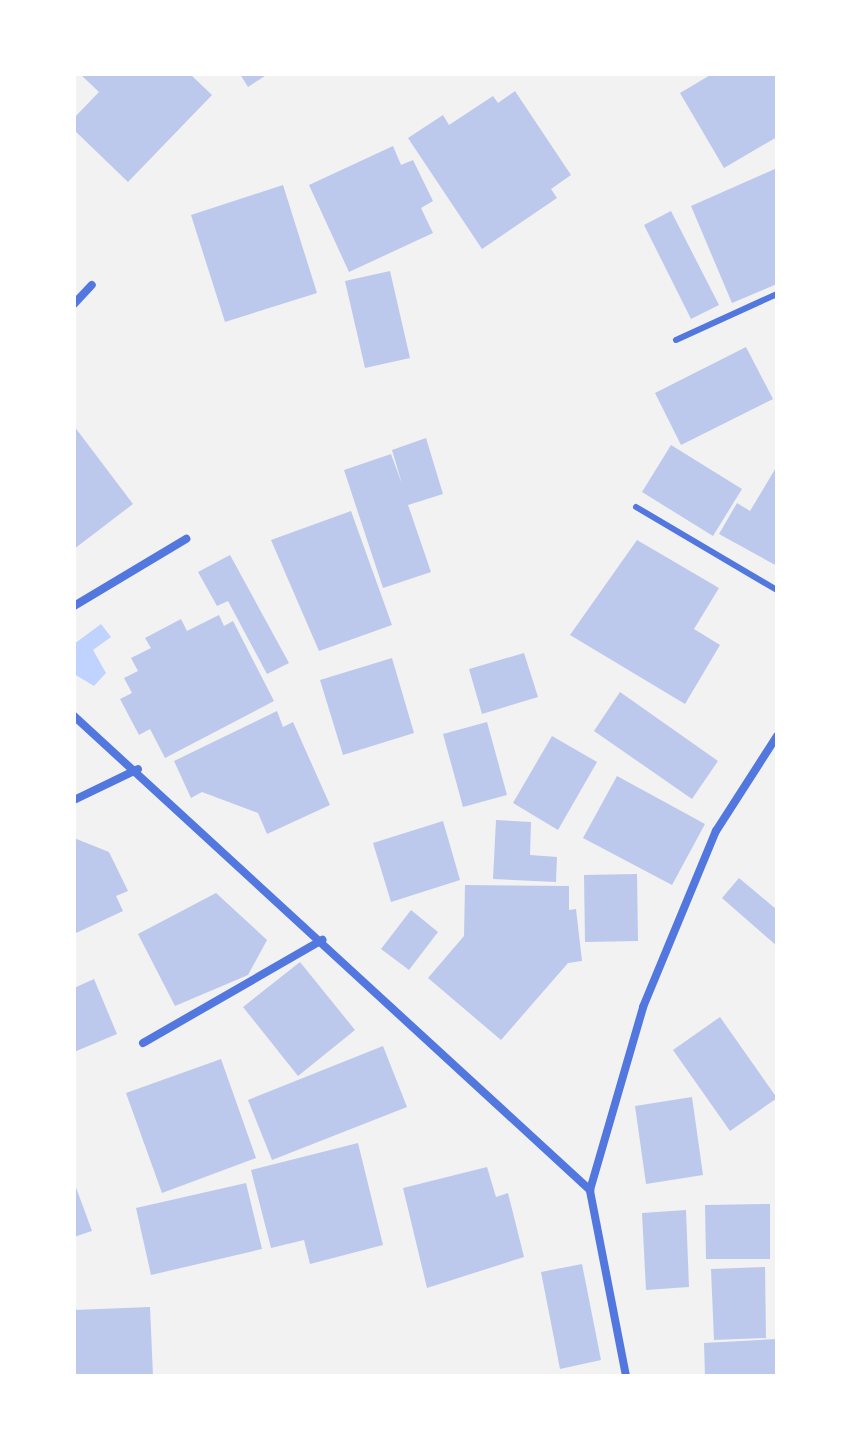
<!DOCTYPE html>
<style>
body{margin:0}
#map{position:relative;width:851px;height:1450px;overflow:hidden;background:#f2f2f2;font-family:"Titillium Web",sans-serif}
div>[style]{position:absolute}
.water>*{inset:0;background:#bfd3fe}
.building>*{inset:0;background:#bdc9ec}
.service>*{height:6px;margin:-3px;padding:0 3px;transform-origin:3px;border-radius:3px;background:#5277de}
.minor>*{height:8px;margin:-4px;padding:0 4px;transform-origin:4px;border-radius:4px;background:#5277de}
span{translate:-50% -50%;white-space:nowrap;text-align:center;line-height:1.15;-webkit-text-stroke:6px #fff;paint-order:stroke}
.frame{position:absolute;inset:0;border:76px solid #fff;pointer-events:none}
</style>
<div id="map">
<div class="water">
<i style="clip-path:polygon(101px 624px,111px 637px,93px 650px,106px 673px,94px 686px,74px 674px,74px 644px)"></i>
</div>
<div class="building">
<i style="clip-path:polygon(80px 74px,190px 74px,212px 95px,128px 182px,74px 130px,74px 118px,99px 92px)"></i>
<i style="clip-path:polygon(240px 74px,268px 74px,248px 87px)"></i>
<i style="clip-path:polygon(712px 74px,777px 74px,777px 137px,724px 168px,680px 93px)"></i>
<i style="clip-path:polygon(515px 91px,571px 175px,551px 189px,557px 198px,482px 249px,408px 138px,443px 115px,449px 125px,493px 96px,498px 103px)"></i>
<i style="clip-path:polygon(393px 146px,401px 165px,413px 160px,433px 201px,421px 208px,433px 233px,349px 272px,309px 185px)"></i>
<i style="clip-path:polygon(777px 168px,777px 284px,732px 303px,691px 206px)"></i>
<i style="clip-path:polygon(283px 185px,317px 293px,225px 322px,191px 215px)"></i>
<i style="clip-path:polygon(671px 211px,719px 305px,691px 319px,644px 225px)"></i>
<i style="clip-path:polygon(390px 271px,410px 358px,365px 368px,345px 281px)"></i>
<i style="clip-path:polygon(746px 347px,773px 399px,681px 445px,655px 393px)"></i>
<i style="clip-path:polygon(74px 426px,133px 504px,74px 549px)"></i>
<i style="clip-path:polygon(426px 438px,443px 494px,408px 505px,431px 572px,383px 588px,344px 470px,391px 454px,402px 484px,392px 450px)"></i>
<i style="clip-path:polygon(671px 445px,742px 489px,713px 536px,642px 492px)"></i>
<i style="clip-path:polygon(777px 466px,777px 566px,719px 534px,737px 503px,750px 511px)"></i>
<i style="clip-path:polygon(351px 511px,392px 625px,319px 651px,271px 540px)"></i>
<i style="clip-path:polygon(637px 540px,719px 588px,694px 629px,720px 645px,685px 704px,570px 635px)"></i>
<i style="clip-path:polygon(230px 555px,289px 663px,267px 674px,228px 601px,217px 606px,198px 572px)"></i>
<i style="clip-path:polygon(219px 615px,224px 626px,233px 621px,274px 701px,165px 758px,150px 729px,139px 735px,120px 699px,132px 693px,124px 678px,138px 671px,131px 658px,151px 648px,145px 638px,181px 619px,187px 631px)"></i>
<i style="clip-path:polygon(524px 653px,538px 697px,482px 714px,469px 669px)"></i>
<i style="clip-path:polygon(392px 658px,414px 733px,343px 755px,320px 680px)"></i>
<i style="clip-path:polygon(620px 692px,718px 761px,692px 799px,594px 731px)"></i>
<i style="clip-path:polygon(277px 711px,283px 727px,293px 722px,330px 805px,267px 834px,258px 813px,202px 792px,191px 798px,174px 761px)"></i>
<i style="clip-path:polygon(487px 722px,507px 795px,463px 807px,443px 734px)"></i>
<i style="clip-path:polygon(552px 736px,597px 762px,558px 830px,513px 803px)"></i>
<i style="clip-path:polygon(617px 776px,705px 824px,672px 885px,583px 838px)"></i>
<i style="clip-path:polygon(496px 820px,531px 822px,530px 855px,557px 857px,556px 882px,493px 879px)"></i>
<i style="clip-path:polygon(443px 821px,460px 880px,391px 902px,373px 843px)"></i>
<i style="clip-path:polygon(74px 838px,109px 852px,128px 891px,116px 896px,123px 911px,74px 934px)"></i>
<i style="clip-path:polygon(637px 874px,638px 941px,585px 942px,584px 875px)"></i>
<i style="clip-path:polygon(739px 878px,777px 910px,777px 946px,722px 898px)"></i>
<i style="clip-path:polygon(465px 885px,569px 886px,569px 910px,576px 909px,582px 961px,568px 963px,501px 1040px,428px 978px,464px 936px)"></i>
<i style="clip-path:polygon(216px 893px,267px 940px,248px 975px,175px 1006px,138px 934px)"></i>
<i style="clip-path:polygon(411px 910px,438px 932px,409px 970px,381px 949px)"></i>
<i style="clip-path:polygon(300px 962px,355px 1030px,298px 1076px,243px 1007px)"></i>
<i style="clip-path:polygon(94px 979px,117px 1034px,74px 1052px,74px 988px)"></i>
<i style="clip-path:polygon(720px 1017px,777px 1098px,730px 1131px,673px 1050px)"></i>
<i style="clip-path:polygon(383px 1046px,407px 1107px,272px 1160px,248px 1100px)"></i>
<i style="clip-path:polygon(221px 1059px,256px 1158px,162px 1193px,126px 1093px)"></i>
<i style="clip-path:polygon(692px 1097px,703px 1175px,646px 1184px,635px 1106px)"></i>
<i style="clip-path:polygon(358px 1143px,383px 1245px,310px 1264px,304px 1240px,271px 1248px,251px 1170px)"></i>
<i style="clip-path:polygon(487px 1167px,496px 1197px,508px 1193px,524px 1257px,427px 1288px,403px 1188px)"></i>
<i style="clip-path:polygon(74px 1182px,92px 1231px,74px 1237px)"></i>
<i style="clip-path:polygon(246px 1183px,262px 1249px,151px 1275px,136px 1208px)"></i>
<i style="clip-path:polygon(770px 1204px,770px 1259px,706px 1259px,705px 1205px)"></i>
<i style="clip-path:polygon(686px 1210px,689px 1287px,646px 1290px,642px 1213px)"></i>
<i style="clip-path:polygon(582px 1264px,601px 1360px,560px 1369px,541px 1272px)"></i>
<i style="clip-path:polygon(765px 1267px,766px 1338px,714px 1340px,711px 1269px)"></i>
<i style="clip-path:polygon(150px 1307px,153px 1376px,74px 1376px,74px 1310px)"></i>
<i style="clip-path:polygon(777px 1339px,777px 1376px,705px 1376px,704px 1343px)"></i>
</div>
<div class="service">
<i style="left:676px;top:340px;width:111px;rotate:-24.5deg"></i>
<i style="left:636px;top:507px;width:164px;rotate:30.5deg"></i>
</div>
<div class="minor">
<i style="left:74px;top:304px;width:26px;rotate:-47deg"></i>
<i style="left:74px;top:606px;width:131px;rotate:-30.9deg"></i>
<i style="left:74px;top:716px;width:701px;rotate:42.57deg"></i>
<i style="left:74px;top:800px;width:71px;rotate:-25.8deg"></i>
<i style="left:143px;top:1043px;width:207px;rotate:-29.9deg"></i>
<i style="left:626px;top:1376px;width:189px;rotate:-101deg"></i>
<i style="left:590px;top:1190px;width:191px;rotate:-73.8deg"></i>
<i style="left:643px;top:1007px;width:191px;rotate:-67.5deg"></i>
<i style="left:716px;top:831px;width:113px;rotate:-57.3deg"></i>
</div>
<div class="frame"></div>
</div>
